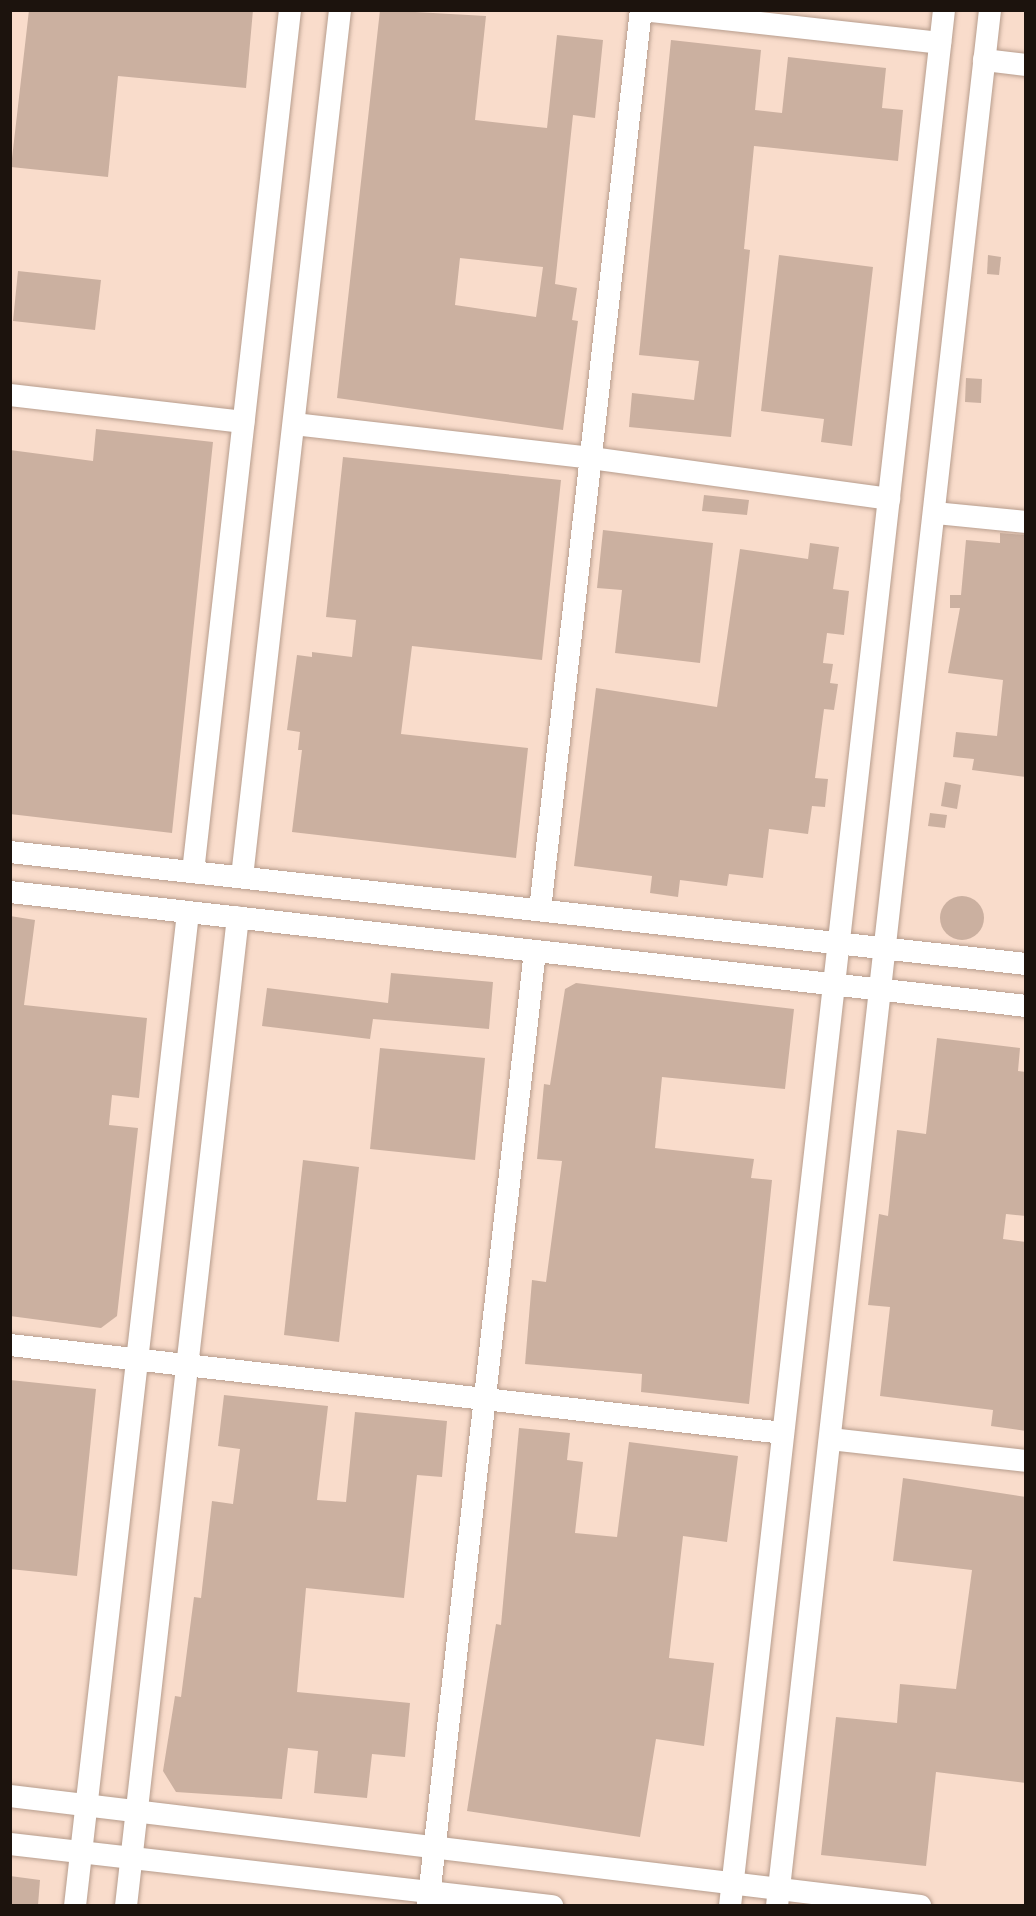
<!DOCTYPE html>
<style>
body{margin:0}
#map{position:relative;width:1036px;height:1916px;overflow:hidden;background:#f9dccb;font-family:"Work Sans",sans-serif}
div>[style]{position:absolute}
.building>*{inset:0;background:#cbb0a0}
.round{border-radius:50%}
.roads{filter:drop-shadow(0 0 2px #b79d8d) drop-shadow(0 0 2px #b79d8d)}
.minor>*{height:22px;margin:-11px;padding:0 11px;transform-origin:11px;border-radius:11px;background:#fff}
span{translate:-50% -50%;white-space:nowrap;text-align:center;line-height:1.15;-webkit-text-stroke:4.5px #f9dccb;paint-order:stroke}
.frame{position:absolute;inset:0;border:12px solid #1c130d;pointer-events:none}
</style>
<div id="map">
<div class="building">
<i style="clip-path:polygon(29px 10px,253px 10px,246px 88px,118px 76px,108px 177px,11px 167px)"></i>
<i style="clip-path:polygon(evenodd,380px 10px,486px 16px,475px 120px,547px 128px,557px 35px,603px 40px,595px 118px,573px 115px,555px 284px,577px 288px,572px 320px,578px 321px,563px 430px,337px 398px,380px 10px,460px 258px,543px 267px,536px 317px,455px 305px,460px 258px)"></i>
<i style="clip-path:polygon(671px 40px,761px 50px,755px 110px,782px 113px,788px 57px,886px 68px,882px 108px,903px 110px,898px 161px,754px 146px,744px 249px,750px 250px,731px 437px,629px 427px,632px 393px,694px 400px,699px 361px,639px 355px)"></i>
<i style="clip-path:polygon(779px 255px,873px 267px,852px 446px,821px 442px,824px 419px,761px 411px)"></i>
<i style="clip-path:polygon(988px 255px,1001px 257px,999px 275px,987px 274px)"></i>
<i style="clip-path:polygon(18px 271px,101px 280px,95px 330px,13px 321px)"></i>
<i style="clip-path:polygon(966px 378px,982px 379px,981px 403px,965px 402px)"></i>
<i style="clip-path:polygon(96px 429px,213px 442px,172px 833px,10px 814px,10px 450px,93px 461px)"></i>
<i style="clip-path:polygon(343px 457px,561px 480px,542px 660px,412px 646px,401px 734px,528px 748px,516px 858px,292px 832px,302px 750px,298px 750px,300px 732px,287px 730px,297px 655px,312px 657px,312px 652px,352px 657px,356px 620px,326px 617px)"></i>
<i style="clip-path:polygon(704px 495px,749px 500px,747px 515px,702px 511px)"></i>
<i style="clip-path:polygon(603px 530px,713px 543px,700px 663px,615px 653px,622px 590px,597px 588px)"></i>
<i style="clip-path:polygon(1000px 533px,1026px 535px,1026px 777px,972px 770px,974px 759px,953px 757px,956px 732px,997px 736px,1003px 680px,948px 673px,960px 608px,950px 608px,950px 595px,961px 595px,966px 540px,1000px 543px)"></i>
<i style="clip-path:polygon(810px 543px,839px 547px,833px 589px,849px 591px,844px 635px,827px 633px,823px 663px,833px 664px,830px 683px,838px 684px,834px 710px,824px 709px,815px 778px,828px 779px,825px 807px,812px 806px,808px 834px,769px 829px,763px 878px,729px 874px,727px 886px,680px 880px,678px 897px,650px 893px,652px 876px,574px 866px,596px 688px,717px 707px,740px 549px,808px 559px)"></i>
<i style="clip-path:polygon(945px 782px,961px 785px,957px 809px,941px 806px)"></i>
<i style="clip-path:polygon(930px 813px,947px 815px,945px 828px,928px 826px)"></i>
<i class="round" style="left:940px;top:896px;width:44px;height:44px"></i>
<i style="clip-path:polygon(10px 916px,35px 920px,24px 1005px,147px 1018px,139px 1098px,112px 1095px,109px 1125px,138px 1128px,117px 1316px,101px 1328px,10px 1316px)"></i>
<i style="clip-path:polygon(391px 973px,493px 982px,489px 1029px,373px 1019px,370px 1039px,262px 1026px,267px 988px,388px 1003px)"></i>
<i style="clip-path:polygon(576px 983px,794px 1009px,785px 1089px,662px 1077px,655px 1148px,754px 1159px,751px 1178px,772px 1180px,749px 1404px,641px 1392px,642px 1374px,525px 1364px,532px 1280px,546px 1282px,562px 1161px,537px 1159px,544px 1084px,550px 1085px,565px 989px)"></i>
<i style="clip-path:polygon(937px 1038px,1020px 1048px,1018px 1071px,1026px 1072px,1026px 1216px,1006px 1214px,1003px 1239px,1026px 1242px,1026px 1431px,991px 1426px,993px 1410px,880px 1396px,890px 1307px,868px 1305px,879px 1214px,888px 1216px,897px 1130px,926px 1134px)"></i>
<i style="clip-path:polygon(380px 1048px,485px 1058px,475px 1160px,370px 1149px)"></i>
<i style="clip-path:polygon(303px 1160px,359px 1167px,339px 1342px,284px 1335px)"></i>
<i style="clip-path:polygon(10px 1380px,96px 1389px,77px 1576px,10px 1569px)"></i>
<i style="clip-path:polygon(224px 1395px,328px 1406px,317px 1500px,346px 1502px,355px 1412px,447px 1421px,442px 1477px,417px 1475px,404px 1598px,306px 1588px,297px 1692px,410px 1703px,405px 1757px,372px 1754px,367px 1798px,314px 1793px,318px 1751px,288px 1748px,282px 1799px,176px 1792px,163px 1771px,175px 1696px,181px 1697px,194px 1597px,201px 1598px,212px 1501px,233px 1504px,240px 1449px,218px 1446px)"></i>
<i style="clip-path:polygon(519px 1428px,570px 1433px,567px 1460px,583px 1462px,575px 1533px,617px 1537px,629px 1442px,738px 1456px,727px 1542px,683px 1536px,669px 1658px,714px 1663px,704px 1746px,656px 1739px,640px 1837px,467px 1811px,496px 1624px,501px 1625px)"></i>
<i style="clip-path:polygon(903px 1478px,1026px 1497px,1026px 1783px,936px 1772px,926px 1866px,821px 1855px,836px 1717px,897px 1723px,900px 1684px,956px 1689px,972px 1570px,893px 1561px)"></i>
<i style="clip-path:polygon(10px 1876px,40px 1880px,38px 1905px,10px 1905px)"></i>
</div>
<div class="roads">
<div class="minor">
<i style="left:642px;top:10px;width:300px;rotate:6.3deg"></i>
<i style="left:984px;top:60px;width:42px;rotate:6.8deg"></i>
<i style="left:10px;top:395px;width:235px;rotate:6.6deg"></i>
<i style="left:294px;top:424px;width:299px;rotate:6.5deg"></i>
<i style="left:591px;top:458px;width:301px;rotate:7.8deg"></i>
<i style="left:935px;top:513px;width:91px;rotate:5.6deg"></i>
<i style="left:10px;top:852px;width:1022px;rotate:6.29deg"></i>
<i style="left:193px;top:872px;width:867px;rotate:-83.58deg"></i>
<i style="left:242px;top:877px;width:873px;rotate:-83.55deg"></i>
<i style="left:10px;top:892px;width:1022px;rotate:6.4deg"></i>
<i style="left:540px;top:910px;width:906px;rotate:-83.6deg"></i>
<i style="left:10px;top:1345px;width:778px;rotate:6.49deg"></i>
<i style="left:830px;top:1439px;width:197px;rotate:6.4deg"></i>
<i style="left:10px;top:1796px;width:917px;rotate:6.89deg"></i>
<i style="left:10px;top:1844px;width:546px;rotate:6.53deg"></i>
<i style="left:75px;top:1906px;width:1000px;rotate:-83.51deg"></i>
<i style="left:126px;top:1906px;width:995px;rotate:-83.54deg"></i>
<i style="left:428px;top:1906px;width:961px;rotate:-83.61deg"></i>
<i style="left:730px;top:1906px;width:1908px;rotate:-83.56deg"></i>
<i style="left:777px;top:1906px;width:1908px;rotate:-83.59deg"></i>
</div>
</div>
<div class="frame"></div>
</div>
